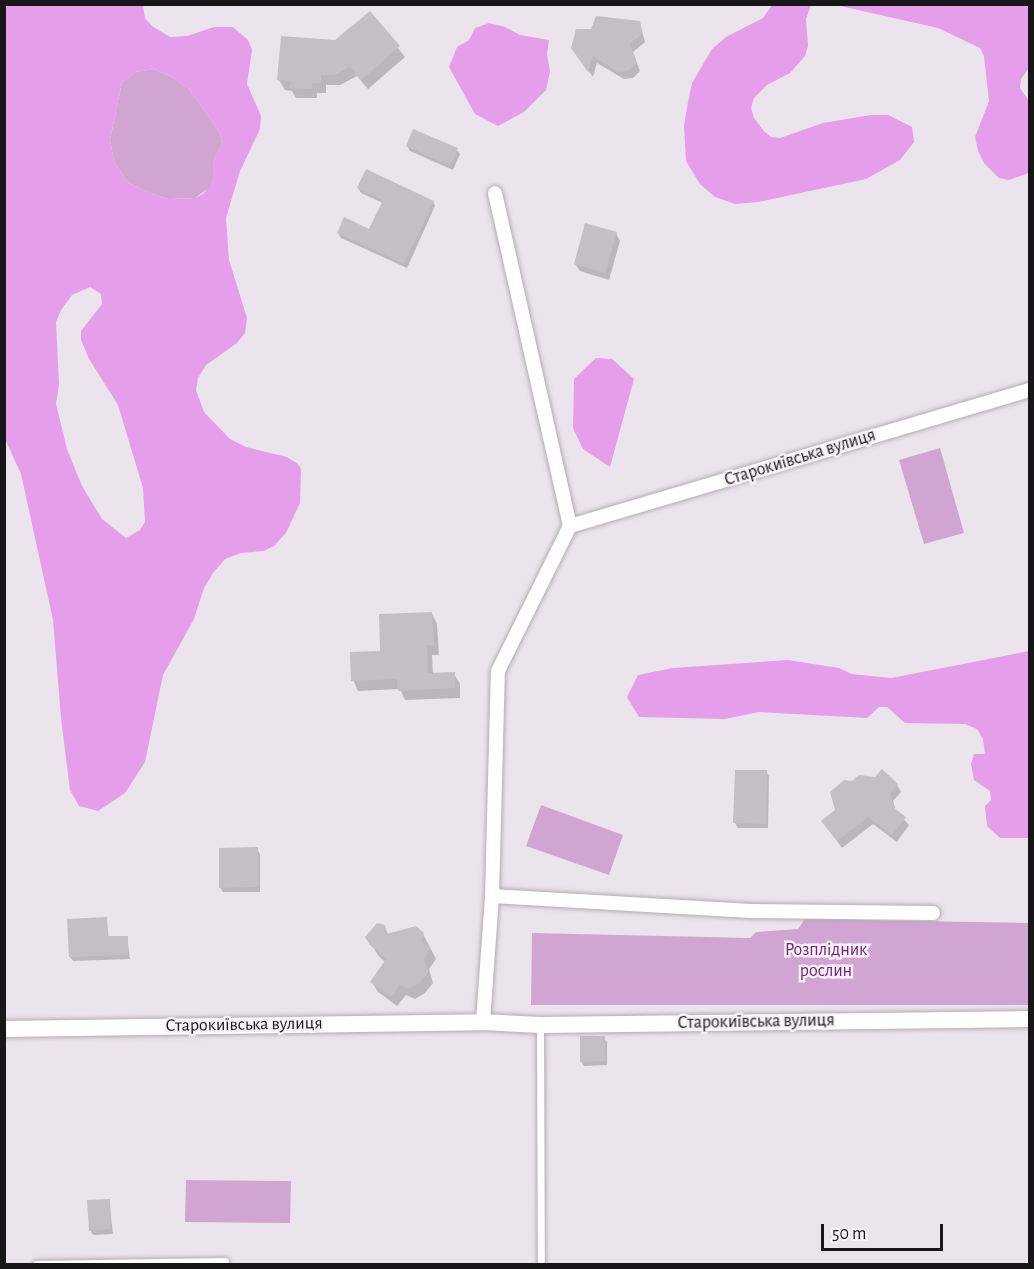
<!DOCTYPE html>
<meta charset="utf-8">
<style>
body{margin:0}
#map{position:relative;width:1034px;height:1269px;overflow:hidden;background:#ece4ec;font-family:"Alegreya Sans",sans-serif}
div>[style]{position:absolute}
.green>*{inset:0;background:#d1a5d2}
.water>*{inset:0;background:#e59ee9}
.shadow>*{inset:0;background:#0003}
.building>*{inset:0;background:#c5bec5}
.roads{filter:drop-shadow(0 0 2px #b3acb3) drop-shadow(0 0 2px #b3acb3)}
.service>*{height:7px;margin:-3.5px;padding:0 3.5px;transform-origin:3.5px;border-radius:3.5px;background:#fff}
.minor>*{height:14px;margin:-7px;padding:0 7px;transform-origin:7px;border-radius:7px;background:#fff}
.tertiary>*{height:16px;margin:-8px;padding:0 8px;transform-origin:8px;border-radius:8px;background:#fff}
span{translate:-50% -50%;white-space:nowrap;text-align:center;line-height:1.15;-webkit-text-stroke:5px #f9f1f9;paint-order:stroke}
.street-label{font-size:18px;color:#191619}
.park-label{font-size:18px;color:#74217a}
.frame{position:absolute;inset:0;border:6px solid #191619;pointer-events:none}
.scale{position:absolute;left:821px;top:1224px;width:122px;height:27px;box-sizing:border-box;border:3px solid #191619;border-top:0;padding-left:8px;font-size:18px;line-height:21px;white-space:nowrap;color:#191619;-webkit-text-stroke:4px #f9f1f9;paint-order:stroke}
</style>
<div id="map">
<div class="green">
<i style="clip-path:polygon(153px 69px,174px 78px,189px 89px,220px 133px,222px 144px,213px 162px,213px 181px,209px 188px,195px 198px,168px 199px,150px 193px,129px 183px,114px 162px,110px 140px,122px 82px,136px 72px)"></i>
<i style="clip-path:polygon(940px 448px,964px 533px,924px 544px,899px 460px)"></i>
<i style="clip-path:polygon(541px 805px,623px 835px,609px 875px,526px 846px)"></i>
<i style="clip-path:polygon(805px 919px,1029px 923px,1029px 1005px,531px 1005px,532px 933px,750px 938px,756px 932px,798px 929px)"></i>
<i style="clip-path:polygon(186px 1180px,291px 1181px,290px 1223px,185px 1222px)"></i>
</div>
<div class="water">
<i style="clip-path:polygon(evenodd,4px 5px,143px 5px,145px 18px,152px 26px,170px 37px,187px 36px,214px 27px,233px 27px,248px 40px,252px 50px,247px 84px,261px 116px,260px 129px,240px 171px,226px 218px,229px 260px,247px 318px,245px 333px,237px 343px,206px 365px,198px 378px,196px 390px,204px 412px,230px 439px,246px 447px,287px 457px,298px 464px,301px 469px,300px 503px,286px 533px,274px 546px,264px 551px,241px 553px,225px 559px,213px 573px,204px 588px,194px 619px,163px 675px,145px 762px,125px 793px,98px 811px,79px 806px,70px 790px,61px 718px,53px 620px,21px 474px,5px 439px,4px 5px,153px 69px,174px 78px,189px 89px,220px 133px,222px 144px,213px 162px,213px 181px,203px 194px,195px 198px,168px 199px,150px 193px,129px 183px,114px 162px,110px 140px,122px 82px,136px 72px,153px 69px,4px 5px,90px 287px,101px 294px,102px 304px,81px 331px,81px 340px,89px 359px,118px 405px,143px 488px,145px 522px,140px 530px,126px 538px,102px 519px,82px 486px,67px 449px,56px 404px,59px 384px,56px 322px,61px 310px,72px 295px,90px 287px)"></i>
<i style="clip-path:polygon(772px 5px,811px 5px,806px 19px,808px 46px,805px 56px,790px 73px,767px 85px,754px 98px,751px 108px,754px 118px,764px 131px,771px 137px,780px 138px,823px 123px,871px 115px,888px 115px,912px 127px,914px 142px,900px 160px,866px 179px,758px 202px,735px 204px,715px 197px,700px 184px,686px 161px,684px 126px,688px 102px,692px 83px,712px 49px,726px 37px,763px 18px)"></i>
<i style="clip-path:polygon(836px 5px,1029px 5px,1029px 68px,1021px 79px,1020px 88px,1029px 101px,1029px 173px,1009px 180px,999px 178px,984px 163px,978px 151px,975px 137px,989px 101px,984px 56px,980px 48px,938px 28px)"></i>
<i style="clip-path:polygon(489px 23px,505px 27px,520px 35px,549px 40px,547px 54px,550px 72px,546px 90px,524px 112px,498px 126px,475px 114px,449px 67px,457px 47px,469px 40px,475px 28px)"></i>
<i style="clip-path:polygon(596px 358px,612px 359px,634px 379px,610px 467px,583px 449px,573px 428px,574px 379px)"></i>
<i style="clip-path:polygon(1029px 651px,1029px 838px,1000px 838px,987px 826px,985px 806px,991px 800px,990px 791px,974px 780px,971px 764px,974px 754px,985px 754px,983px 739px,977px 729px,965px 724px,905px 723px,887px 707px,879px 707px,867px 718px,759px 712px,725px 719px,639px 717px,627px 697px,638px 675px,673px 668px,788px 660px,839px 668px,852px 674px,891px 678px)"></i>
</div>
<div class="shadow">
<i style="clip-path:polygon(370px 13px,405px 57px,368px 89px,357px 76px,340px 85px,326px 85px,326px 93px,317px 93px,317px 98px,296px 98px,292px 91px,285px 90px,279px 80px,336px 41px)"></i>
<i style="clip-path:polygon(640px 23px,645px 42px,633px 52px,640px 71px,633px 78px,624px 79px,597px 63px,593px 77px,577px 56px,592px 31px)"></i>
<i style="clip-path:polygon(407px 146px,457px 150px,460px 154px,453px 170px,410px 151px)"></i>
<i style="clip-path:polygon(358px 188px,433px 202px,435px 206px,407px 268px,341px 238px,338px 233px,370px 231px,383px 203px,361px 193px)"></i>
<i style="clip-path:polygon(616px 233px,620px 241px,609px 280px,580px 271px,575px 264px)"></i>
<i style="clip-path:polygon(432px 614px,437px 624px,439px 655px,432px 655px,433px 675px,454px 674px,460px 684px,460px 698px,405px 700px,400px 689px,358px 691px,353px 680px,382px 652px)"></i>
<i style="clip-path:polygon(766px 772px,769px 776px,768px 828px,738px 828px,735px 823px)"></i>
<i style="clip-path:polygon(897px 785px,901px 792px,893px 801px,896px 811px,909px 825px,897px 842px,873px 824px,842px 848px,823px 821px)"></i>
<i style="clip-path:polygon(257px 849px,260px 854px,260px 892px,223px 892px,220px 887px)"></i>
<i style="clip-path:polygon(106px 919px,109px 938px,127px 937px,130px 959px,73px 961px,70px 957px)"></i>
<i style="clip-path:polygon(384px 927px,389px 935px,423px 934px,436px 959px,429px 969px,433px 983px,425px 993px,415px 999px,406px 995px,397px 1006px,378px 992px,372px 982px,385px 962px,378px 955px,367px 937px)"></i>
<i style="clip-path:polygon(604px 1038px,607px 1042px,607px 1065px,584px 1066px,581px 1061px)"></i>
<i style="clip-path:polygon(109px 1200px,113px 1234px,93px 1235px,90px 1230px)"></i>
</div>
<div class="building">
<i style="clip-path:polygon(370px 11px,400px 46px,361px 80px,350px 67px,334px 75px,321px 75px,321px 83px,312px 83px,312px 89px,289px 88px,291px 81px,277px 80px,281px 36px,335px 40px)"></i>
<i style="clip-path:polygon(596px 16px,640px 21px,642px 34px,630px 44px,637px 63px,628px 71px,618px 72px,593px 56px,588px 72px,571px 48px,576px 29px,591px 29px)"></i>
<i style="clip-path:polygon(413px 129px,458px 148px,450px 166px,406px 146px)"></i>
<i style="clip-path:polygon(366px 169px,434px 201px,404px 264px,337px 233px,344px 217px,369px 229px,383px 200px,357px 188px)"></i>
<i style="clip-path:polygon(585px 223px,617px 232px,605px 273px,574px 264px)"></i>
<i style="clip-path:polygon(432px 612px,434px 645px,427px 645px,428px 673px,455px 672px,455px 688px,398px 691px,397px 679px,351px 681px,350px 652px,380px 651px,379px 614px)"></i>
<i style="clip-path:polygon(882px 769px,898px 784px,890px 793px,894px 808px,906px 817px,892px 835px,868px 817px,837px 841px,821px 821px,835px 810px,830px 792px,844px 780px,852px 781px,859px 775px,875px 777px)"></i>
<i style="clip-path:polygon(735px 770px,767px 770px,766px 824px,733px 823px)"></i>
<i style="clip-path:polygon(258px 847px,258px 887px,219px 888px,219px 848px)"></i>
<i style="clip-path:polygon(107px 917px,108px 936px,128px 936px,128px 955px,69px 957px,67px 919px)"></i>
<i style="clip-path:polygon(377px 923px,385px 925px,387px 934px,416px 926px,424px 933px,422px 942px,431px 948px,424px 958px,428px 972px,420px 983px,408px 989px,400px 985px,391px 997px,370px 982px,386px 959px,370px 945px,365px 937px)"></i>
<i style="clip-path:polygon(580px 1036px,605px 1036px,605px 1061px,580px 1062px)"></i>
<i style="clip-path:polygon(110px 1199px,111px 1229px,89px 1231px,87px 1200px)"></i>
</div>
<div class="roads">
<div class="service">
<i style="left:540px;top:1025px;width:239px;rotate:89.8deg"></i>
<i style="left:36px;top:1264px;width:189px;rotate:-0.9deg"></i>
</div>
<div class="minor">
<i style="left:570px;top:526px;width:480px;rotate:-16.5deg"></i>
<i style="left:492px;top:896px;width:259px;rotate:3.3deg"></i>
<i style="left:751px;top:911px;width:182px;rotate:0.6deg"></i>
<i style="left:483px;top:1022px;width:126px;rotate:-85.9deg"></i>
<i style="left:492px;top:896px;width:225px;rotate:-88.5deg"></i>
<i style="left:498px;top:671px;width:162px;rotate:-63.6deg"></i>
<i style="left:570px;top:526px;width:341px;rotate:-102.7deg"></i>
</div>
<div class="tertiary">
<i style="left:4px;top:1029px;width:479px;rotate:-0.8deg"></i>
<i style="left:483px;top:1022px;width:57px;rotate:3deg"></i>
<i style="left:540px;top:1025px;width:490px;rotate:-0.7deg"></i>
</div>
</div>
<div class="street-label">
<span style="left:800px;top:458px;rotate:-17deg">Старокиївська вулиця</span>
<span style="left:756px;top:1022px;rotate:-1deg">Старокиївська вулиця</span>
<span style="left:244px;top:1025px;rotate:-1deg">Старокиївська вулиця</span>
</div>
<div class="park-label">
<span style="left:826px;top:961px">Розплідник<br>рослин</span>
</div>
<div class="frame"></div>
<div class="scale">50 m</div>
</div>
